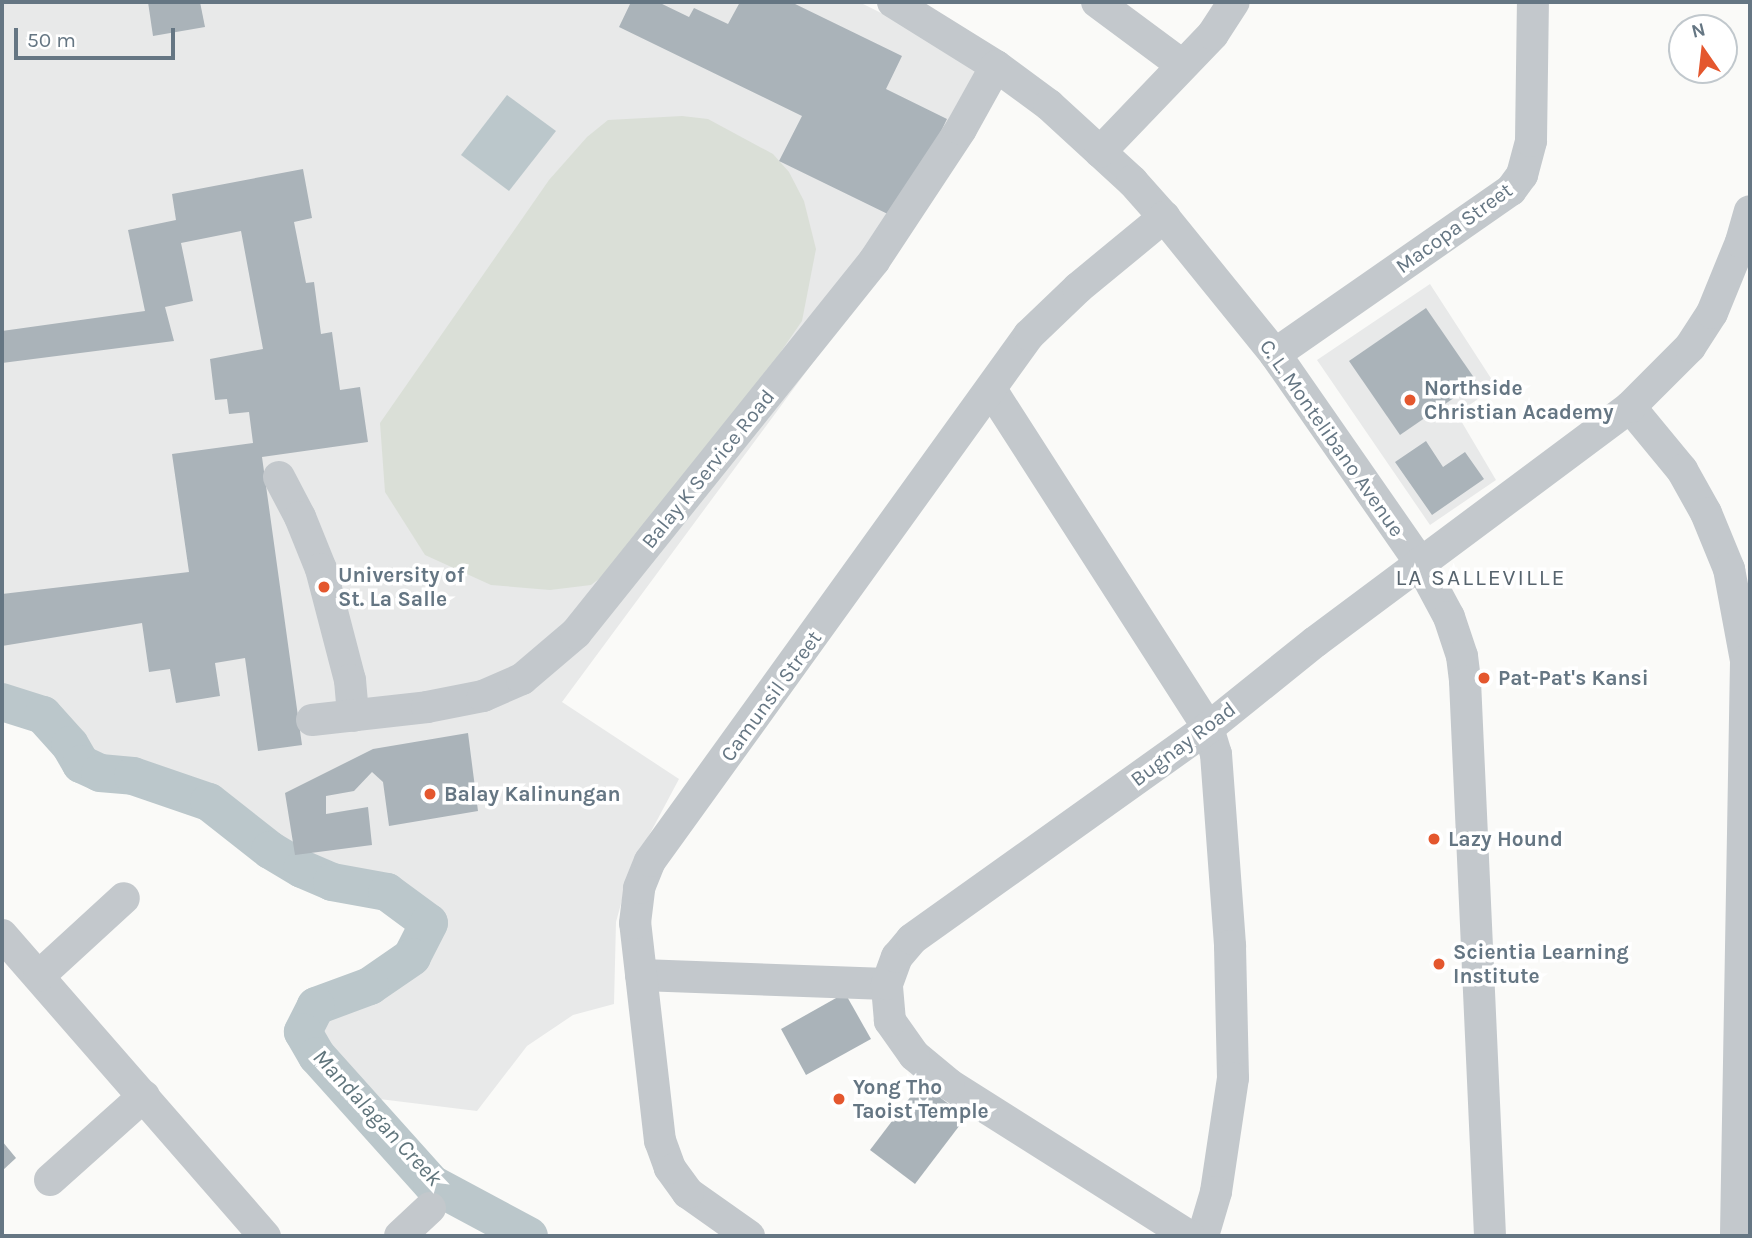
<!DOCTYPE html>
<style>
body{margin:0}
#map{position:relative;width:1752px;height:1238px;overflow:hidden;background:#fafaf8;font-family:Karla,sans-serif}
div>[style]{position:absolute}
.built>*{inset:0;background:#e8e9e9}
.green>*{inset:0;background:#dadfd7}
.water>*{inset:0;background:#bbc7cb}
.river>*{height:38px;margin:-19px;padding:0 19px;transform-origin:19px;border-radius:19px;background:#bbc7cb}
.building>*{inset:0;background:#aab3b9}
.minor>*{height:32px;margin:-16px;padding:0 16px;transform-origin:16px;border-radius:16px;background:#c3c8cc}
.dots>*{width:19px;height:19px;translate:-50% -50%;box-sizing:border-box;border:4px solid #fff;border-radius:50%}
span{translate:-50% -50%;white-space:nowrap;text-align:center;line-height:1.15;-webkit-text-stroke:7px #fff;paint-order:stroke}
.street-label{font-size:21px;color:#657683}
.poi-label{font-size:21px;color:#657683;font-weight:700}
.left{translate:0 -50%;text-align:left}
.neighbourhood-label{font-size:23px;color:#57646e;letter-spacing:2px}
.water-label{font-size:23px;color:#60757c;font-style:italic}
.frame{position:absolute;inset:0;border:4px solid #657683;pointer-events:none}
.north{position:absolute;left:1668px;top:14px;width:70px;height:70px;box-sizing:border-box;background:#fff;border:2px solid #c1c8cd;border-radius:50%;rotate:346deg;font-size:19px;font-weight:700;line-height:28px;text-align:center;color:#657683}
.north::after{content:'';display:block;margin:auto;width:24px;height:32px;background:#e4572e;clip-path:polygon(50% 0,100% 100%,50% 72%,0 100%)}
.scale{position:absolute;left:14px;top:28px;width:161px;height:32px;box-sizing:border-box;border:4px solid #657683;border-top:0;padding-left:9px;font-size:21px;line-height:24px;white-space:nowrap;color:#657683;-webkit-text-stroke:5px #fff;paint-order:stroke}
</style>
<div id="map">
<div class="built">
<i style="clip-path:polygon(2px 2px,859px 2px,936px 40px,997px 86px,882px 269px,562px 702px,679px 779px,630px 871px,616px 922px,614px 1004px,573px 1015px,527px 1046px,477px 1111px,355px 1096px,317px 1056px,303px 1032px,316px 1006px,370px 986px,412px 958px,429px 923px,387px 892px,332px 882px,302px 869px,270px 850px,209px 802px,133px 776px,100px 773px,81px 764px,70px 745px,43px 715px,2px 702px)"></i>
<i style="clip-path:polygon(1430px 284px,1496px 386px,1457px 414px,1496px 480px,1430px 525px,1317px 360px)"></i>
</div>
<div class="green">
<i style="clip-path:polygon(682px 116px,708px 119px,773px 154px,789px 172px,804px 201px,816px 249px,802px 321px,743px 407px,624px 560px,591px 585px,550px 590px,491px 585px,425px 555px,385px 492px,380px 423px,549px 180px,587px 137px,608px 120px)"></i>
</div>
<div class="water">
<i style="clip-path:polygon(507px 95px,556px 131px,509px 191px,461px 155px)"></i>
</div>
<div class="river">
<i style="left:2px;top:702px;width:43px;rotate:17.6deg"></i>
<i style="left:43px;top:715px;width:40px;rotate:48deg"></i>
<i style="left:70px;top:745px;width:22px;rotate:60deg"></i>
<i style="left:81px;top:764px;width:21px;rotate:25deg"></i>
<i style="left:100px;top:773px;width:33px;rotate:5deg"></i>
<i style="left:133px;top:776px;width:80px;rotate:18.9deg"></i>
<i style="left:209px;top:802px;width:78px;rotate:38.2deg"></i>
<i style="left:270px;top:850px;width:37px;rotate:31deg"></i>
<i style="left:302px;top:869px;width:33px;rotate:23deg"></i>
<i style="left:332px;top:882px;width:56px;rotate:10.3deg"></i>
<i style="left:387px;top:892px;width:52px;rotate:36.4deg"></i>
<i style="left:429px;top:923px;width:38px;rotate:117deg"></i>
<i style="left:412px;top:957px;width:51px;rotate:145.4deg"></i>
<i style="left:370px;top:986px;width:58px;rotate:159.7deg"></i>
<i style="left:316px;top:1006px;width:29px;rotate:117deg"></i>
<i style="left:303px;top:1032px;width:28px;rotate:60deg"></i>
<i style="left:317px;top:1056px;width:172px;rotate:48.1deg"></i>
<i style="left:432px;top:1184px;width:110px;rotate:28.2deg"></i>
</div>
<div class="building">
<i style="clip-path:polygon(148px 2px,200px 2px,205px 27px,153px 36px)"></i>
<i style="clip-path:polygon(631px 2px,658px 2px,689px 17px,694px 8px,728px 24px,740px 2px,791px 2px,902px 56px,886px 89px,947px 119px,898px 219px,779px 161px,802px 116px,619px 27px)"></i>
<i style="clip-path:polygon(303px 169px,312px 218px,294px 222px,306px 283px,314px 282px,321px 334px,332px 332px,340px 390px,360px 387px,368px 442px,262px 457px,302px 745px,258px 751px,245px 658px,215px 663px,220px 696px,176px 703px,170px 669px,149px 672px,142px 623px,2px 646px,2px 594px,189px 572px,172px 454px,253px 443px,249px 412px,229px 414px,227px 399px,215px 400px,210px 359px,263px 349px,241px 231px,181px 243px,193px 301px,165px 307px,174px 341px,2px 363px,2px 331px,145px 311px,128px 230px,176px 220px,172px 194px)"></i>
<i style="clip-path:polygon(1426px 308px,1477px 382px,1400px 435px,1349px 361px)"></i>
<i style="clip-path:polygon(1426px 441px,1443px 467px,1465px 452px,1484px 479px,1432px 515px,1395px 462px)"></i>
<i style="clip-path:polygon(468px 733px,478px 811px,389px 826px,383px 782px,372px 772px,354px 791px,326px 796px,326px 814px,368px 807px,372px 845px,295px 855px,285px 793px,373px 749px)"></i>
<i style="clip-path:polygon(845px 993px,871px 1039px,806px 1075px,781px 1029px)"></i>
<i style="clip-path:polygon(921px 1083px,966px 1117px,915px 1184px,870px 1150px)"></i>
<i style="clip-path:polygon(2px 1141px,16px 1158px,2px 1171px)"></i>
</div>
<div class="minor">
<i style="left:893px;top:2px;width:121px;rotate:31.9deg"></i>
<i style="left:996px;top:66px;width:66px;rotate:36.3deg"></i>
<i style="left:1049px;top:105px;width:113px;rotate:42.5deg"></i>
<i style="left:1132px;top:181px;width:48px;rotate:48.4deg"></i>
<i style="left:1164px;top:217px;width:176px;rotate:51deg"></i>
<i style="left:1275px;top:354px;width:254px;rotate:55.2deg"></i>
<i style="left:1420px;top:563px;width:61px;rotate:61.8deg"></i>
<i style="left:1449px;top:617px;width:41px;rotate:71.6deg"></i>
<i style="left:1462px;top:656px;width:25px;rotate:83deg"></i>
<i style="left:1465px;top:681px;width:556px;rotate:87.42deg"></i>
<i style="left:1097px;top:2px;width:106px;rotate:36.5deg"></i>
<i style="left:1100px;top:152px;width:163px;rotate:-46.2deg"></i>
<i style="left:1213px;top:34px;width:38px;rotate:-57deg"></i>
<i style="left:1275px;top:354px;width:287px;rotate:-34.8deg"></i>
<i style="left:1511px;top:190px;width:19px;rotate:-54deg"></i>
<i style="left:1522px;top:175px;width:35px;rotate:-75deg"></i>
<i style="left:1531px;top:141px;width:139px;rotate:-89.2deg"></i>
<i style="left:992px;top:391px;width:400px;rotate:57.3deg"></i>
<i style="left:1208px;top:728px;width:27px;rotate:73deg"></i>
<i style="left:1216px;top:754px;width:193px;rotate:85.8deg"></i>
<i style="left:1230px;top:946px;width:132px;rotate:88.7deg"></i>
<i style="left:1233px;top:1078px;width:115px;rotate:98.5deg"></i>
<i style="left:1216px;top:1192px;width:46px;rotate:106.5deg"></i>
<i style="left:1630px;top:407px;width:82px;rotate:50.5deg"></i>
<i style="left:1682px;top:470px;width:49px;rotate:60.8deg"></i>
<i style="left:1706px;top:513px;width:61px;rotate:67.7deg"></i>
<i style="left:1729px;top:569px;width:94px;rotate:79.5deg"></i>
<i style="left:1746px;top:661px;width:575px;rotate:91deg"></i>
<i style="left:279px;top:477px;width:45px;rotate:62.3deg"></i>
<i style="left:300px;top:517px;width:56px;rotate:68deg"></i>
<i style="left:321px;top:569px;width:115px;rotate:75.4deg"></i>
<i style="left:350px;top:680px;width:36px;rotate:85deg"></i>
<i style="left:312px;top:720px;width:116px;rotate:-6.4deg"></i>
<i style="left:427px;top:707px;width:57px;rotate:-11.1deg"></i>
<i style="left:483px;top:696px;width:43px;rotate:-23.6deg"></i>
<i style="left:522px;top:679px;width:71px;rotate:-40.4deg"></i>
<i style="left:576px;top:633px;width:477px;rotate:-51.3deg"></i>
<i style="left:874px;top:261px;width:158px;rotate:-56.6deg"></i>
<i style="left:961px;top:129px;width:72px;rotate:-60.9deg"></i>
<i style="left:2px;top:935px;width:400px;rotate:48.9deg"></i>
<i style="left:641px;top:975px;width:246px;rotate:2.1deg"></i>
<i style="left:39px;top:976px;width:115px;rotate:-42.5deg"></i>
<i style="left:50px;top:1180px;width:126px;rotate:-41.8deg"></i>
<i style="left:400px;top:1236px;width:41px;rotate:-43deg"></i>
<i style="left:749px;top:1236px;width:75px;rotate:-144.8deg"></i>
<i style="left:688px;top:1193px;width:31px;rotate:-126deg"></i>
<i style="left:670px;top:1168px;width:29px;rotate:-110deg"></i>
<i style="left:660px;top:1141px;width:219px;rotate:-96.5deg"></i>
<i style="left:635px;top:923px;width:35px;rotate:-83deg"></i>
<i style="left:639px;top:888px;width:29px;rotate:-68deg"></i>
<i style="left:650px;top:861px;width:648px;rotate:-54.23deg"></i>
<i style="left:1029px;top:335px;width:68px;rotate:-43.8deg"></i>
<i style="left:1078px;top:288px;width:112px;rotate:-39.5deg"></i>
<i style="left:1189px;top:1236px;width:284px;rotate:-147.7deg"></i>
<i style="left:949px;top:1084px;width:45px;rotate:-140.4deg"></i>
<i style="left:914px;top:1055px;width:42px;rotate:-125.2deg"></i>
<i style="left:890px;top:1021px;width:37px;rotate:-95deg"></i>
<i style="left:887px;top:984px;width:29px;rotate:-70deg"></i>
<i style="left:897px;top:957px;width:23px;rotate:-50deg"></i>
<i style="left:912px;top:939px;width:364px;rotate:-35.5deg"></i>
<i style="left:1208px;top:728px;width:137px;rotate:-38.8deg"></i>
<i style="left:1315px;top:642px;width:393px;rotate:-36.7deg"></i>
<i style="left:1630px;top:407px;width:85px;rotate:-45deg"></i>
<i style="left:1690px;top:347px;width:40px;rotate:-57.1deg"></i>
<i style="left:1712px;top:313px;width:77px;rotate:-67.8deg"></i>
<i style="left:1741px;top:242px;width:32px;rotate:-74deg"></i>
</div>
<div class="dots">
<i style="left:1410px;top:400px;background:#e4572e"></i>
<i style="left:324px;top:587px;background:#e4572e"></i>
<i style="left:1484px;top:678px;background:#e4572e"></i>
<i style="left:430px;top:794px;background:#e4572e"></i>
<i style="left:1434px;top:839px;background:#e4572e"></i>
<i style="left:1439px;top:964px;background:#e4572e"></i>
<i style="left:839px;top:1099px;background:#e4572e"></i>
</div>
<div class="street-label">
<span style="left:1454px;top:228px;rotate:-36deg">Macopa Street</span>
<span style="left:1332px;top:438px;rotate:55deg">C. L. Montelibano Avenue</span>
<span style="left:708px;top:469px;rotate:-51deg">Balay K Service Road</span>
<span style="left:771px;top:696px;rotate:-54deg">Camunsil Street</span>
<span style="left:1183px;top:744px;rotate:-37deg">Bugnay Road</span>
</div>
<div class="poi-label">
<span class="left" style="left:1424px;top:400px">Northside<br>Christian Academy</span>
<span class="left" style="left:338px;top:587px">University of<br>St. La Salle</span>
<span class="left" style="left:1498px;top:678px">Pat-Pat's Kansi</span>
<span class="left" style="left:444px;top:794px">Balay Kalinungan</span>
<span class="left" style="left:1448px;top:839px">Lazy Hound</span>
<span class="left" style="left:1453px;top:964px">Scientia Learning<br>Institute</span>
<span class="left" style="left:853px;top:1099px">Yong Tho<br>Taoist Temple</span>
</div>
<div class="neighbourhood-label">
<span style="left:1481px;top:578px">LA SALLEVILLE</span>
</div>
<div class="water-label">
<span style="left:377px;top:1118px;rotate:47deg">Mandalagan Creek</span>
</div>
<div class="frame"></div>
<div class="north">N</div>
<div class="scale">50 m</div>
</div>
